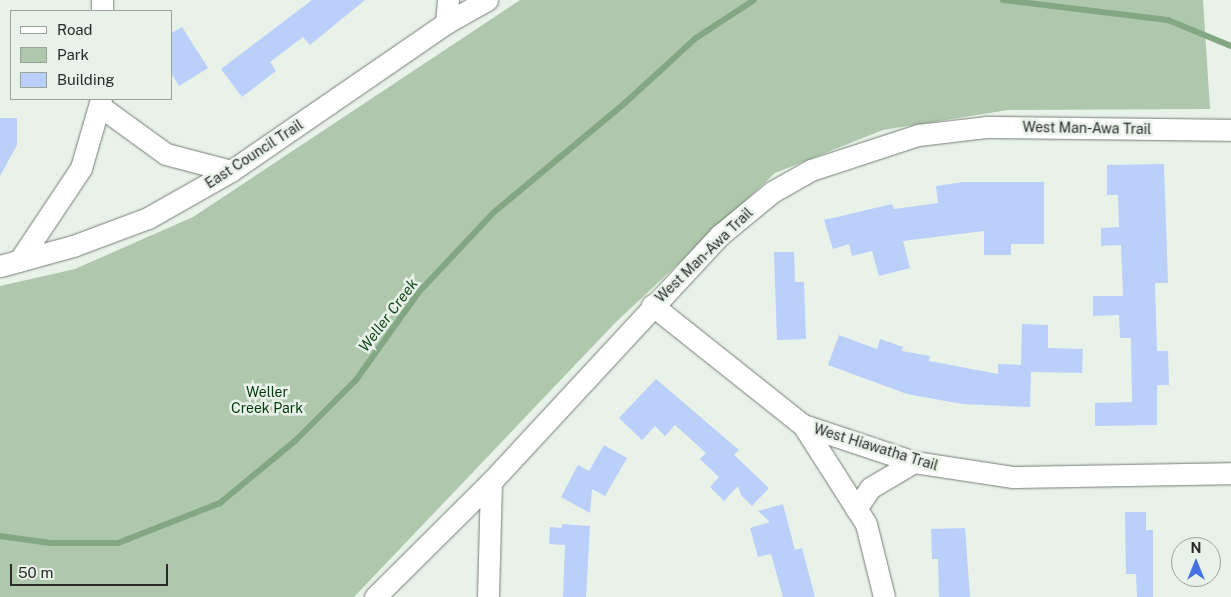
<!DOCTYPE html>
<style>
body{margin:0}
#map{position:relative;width:1231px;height:597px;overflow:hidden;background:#e9f2e9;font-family:"Public Sans",sans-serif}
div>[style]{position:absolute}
.green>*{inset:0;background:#aec7ad}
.stream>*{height:6px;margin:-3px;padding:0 3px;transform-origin:3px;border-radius:3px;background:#83a683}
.building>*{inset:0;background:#bacff9}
.roads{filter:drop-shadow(0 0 1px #757d75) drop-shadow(0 0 1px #757d75)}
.street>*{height:21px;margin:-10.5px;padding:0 10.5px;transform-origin:10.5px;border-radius:10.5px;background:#fff}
span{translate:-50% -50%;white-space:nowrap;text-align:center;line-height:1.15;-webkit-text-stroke:5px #e9f2e9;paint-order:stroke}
.street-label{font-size:14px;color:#292c29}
.park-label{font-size:14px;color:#013909}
.water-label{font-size:15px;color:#15491a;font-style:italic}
.legend{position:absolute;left:10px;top:10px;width:162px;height:90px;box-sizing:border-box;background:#e9f2e9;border:1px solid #9ca39c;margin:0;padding:6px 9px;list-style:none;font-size:15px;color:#292c29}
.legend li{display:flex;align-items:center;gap:10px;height:25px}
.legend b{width:25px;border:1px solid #9ca39c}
.north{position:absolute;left:1171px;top:537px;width:50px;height:50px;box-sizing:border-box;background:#e9f2e9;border:1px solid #9ca39c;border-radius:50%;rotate:0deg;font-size:14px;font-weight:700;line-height:20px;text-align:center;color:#292c29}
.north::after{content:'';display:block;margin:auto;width:18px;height:22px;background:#4370e2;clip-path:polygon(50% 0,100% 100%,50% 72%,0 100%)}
.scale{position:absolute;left:10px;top:564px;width:158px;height:22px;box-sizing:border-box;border:2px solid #292c29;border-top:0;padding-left:6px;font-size:15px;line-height:18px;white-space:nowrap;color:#292c29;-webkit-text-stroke:4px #e9f2e9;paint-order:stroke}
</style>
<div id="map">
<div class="green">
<i style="clip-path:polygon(520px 0,1203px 0,1210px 109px,1008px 110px,883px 130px,775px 173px,616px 322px,354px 597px,0 597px,0 286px,75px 269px,193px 217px)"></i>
</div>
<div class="stream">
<i style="left:1003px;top:0;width:166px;rotate:6.9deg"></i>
<i style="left:1168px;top:20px;width:68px;rotate:22.4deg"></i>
<i style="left:0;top:536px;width:51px;rotate:7.8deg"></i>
<i style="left:51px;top:543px;width:67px"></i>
<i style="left:118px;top:543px;width:110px;rotate:-21.4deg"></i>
<i style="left:220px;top:503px;width:97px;rotate:-39.6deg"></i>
<i style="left:295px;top:441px;width:86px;rotate:-45deg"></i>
<i style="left:356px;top:380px;width:107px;rotate:-54.5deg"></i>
<i style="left:418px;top:293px;width:110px;rotate:-46.8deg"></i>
<i style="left:493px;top:213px;width:172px;rotate:-39.8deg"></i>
<i style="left:625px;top:103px;width:96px;rotate:-42.5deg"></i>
<i style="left:696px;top:38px;width:69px;rotate:-33.2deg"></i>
</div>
<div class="building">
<i style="clip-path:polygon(312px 0,365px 0,310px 45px,303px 37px,270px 62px,276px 71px,242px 97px,221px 69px)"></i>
<i style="clip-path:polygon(182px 27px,208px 68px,179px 86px,171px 73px,171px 33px)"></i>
<i style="clip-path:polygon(0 118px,17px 118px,17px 145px,0 176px)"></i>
<i style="clip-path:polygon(1164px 164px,1168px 283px,1155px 283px,1157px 351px,1168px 351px,1169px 385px,1157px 385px,1157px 425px,1095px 426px,1095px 403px,1132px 402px,1131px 338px,1120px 338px,1119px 315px,1093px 316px,1093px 296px,1123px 296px,1121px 245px,1101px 246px,1101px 228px,1119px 227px,1118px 195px,1107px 195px,1107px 165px)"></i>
<i style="clip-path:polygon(963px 182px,1044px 182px,1044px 244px,1011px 244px,1011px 255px,984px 255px,984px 231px,903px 241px,910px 268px,879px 276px,872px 251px,852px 256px,849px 244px,833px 249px,824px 220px,892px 204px,894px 209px,938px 203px,936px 186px)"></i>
<i style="clip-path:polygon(774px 252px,794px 252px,795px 282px,804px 282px,806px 339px,777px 340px)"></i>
<i style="clip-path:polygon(1022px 324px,1048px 325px,1048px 348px,1083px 349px,1082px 373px,1031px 372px,1030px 407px,962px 404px,907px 394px,828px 365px,839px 335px,877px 349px,880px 339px,903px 347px,902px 351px,930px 356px,929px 361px,998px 374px,998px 364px,1021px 365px)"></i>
<i style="clip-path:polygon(656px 379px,739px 450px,734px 455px,769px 488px,752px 506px,741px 495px,738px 486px,724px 501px,710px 487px,719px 477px,700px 459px,706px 453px,675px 425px,665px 436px,655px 426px,642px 440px,619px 418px)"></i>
<i style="clip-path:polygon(604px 445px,627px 458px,605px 496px,592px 489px,590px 513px,561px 497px,578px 465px,589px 471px)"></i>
<i style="clip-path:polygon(783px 504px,795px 550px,802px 548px,815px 597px,783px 597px,771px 554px,758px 557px,750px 528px,770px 522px,758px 511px)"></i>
<i style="clip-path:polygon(1125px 512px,1146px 512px,1146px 530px,1153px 530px,1153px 597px,1137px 597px,1136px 574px,1126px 574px)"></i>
<i style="clip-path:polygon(562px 524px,590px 526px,586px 597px,563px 597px,565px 545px,549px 544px,550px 527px,561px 528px)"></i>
<i style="clip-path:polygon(965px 528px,970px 597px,939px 597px,938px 559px,932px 559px,931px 529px)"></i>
</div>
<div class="roads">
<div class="street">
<i style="left:102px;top:11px;width:11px;rotate:-90deg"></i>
<i style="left:446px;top:23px;width:23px;rotate:-85deg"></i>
<i style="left:101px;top:107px;width:80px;rotate:35.9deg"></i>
<i style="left:166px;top:154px;width:67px;rotate:14.7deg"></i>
<i style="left:19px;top:261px;width:112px;rotate:-56.3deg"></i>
<i style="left:81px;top:168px;width:72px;rotate:-73.8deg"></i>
<i style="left:0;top:266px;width:76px;rotate:-15.3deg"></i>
<i style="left:73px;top:246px;width:80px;rotate:-20.5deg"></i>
<i style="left:148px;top:218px;width:95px;rotate:-29.5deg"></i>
<i style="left:231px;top:171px;width:261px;rotate:-34.5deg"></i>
<i style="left:446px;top:23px;width:47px;rotate:-29.3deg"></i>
<i style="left:652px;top:305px;width:193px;rotate:38.5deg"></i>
<i style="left:803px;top:425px;width:117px;rotate:18.4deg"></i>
<i style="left:914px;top:462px;width:99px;rotate:8.7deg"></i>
<i style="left:1012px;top:477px;width:219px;rotate:-1deg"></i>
<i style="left:803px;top:425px;width:117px;rotate:57.5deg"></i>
<i style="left:866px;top:524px;width:75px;rotate:76.1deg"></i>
<i style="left:856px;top:509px;width:25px;rotate:-56deg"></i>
<i style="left:870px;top:488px;width:51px;rotate:-30.6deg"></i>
<i style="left:375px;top:597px;width:163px;rotate:-44.8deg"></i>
<i style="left:491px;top:482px;width:337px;rotate:-47.2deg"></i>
<i style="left:720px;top:235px;width:67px;rotate:-39.6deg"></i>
<i style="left:772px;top:192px;width:45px;rotate:-29.4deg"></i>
<i style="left:811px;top:170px;width:113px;rotate:-18.1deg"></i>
<i style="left:918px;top:135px;width:68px;rotate:-6.7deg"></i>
<i style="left:986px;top:127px;width:245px;rotate:0.7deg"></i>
<i style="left:488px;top:597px;width:115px;rotate:-88.5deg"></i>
</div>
</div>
<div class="street-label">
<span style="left:1087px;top:128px;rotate:1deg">West Man-Awa Trail</span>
<span style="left:254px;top:154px;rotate:-33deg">East Council Trail</span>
<span style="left:704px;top:255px;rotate:-44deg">West Man-Awa Trail</span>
<span style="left:876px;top:447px;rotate:17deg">West Hiawatha Trail</span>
</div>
<div class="park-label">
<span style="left:267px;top:400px">Weller<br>Creek Park</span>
</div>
<div class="water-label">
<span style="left:388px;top:315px;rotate:-53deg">Weller Creek</span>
</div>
<ul class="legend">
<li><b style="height:6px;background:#fff"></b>Road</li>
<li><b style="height:14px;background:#aec7ad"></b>Park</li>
<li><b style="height:14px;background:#bacff9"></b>Building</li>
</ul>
<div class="north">N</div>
<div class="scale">50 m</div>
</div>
